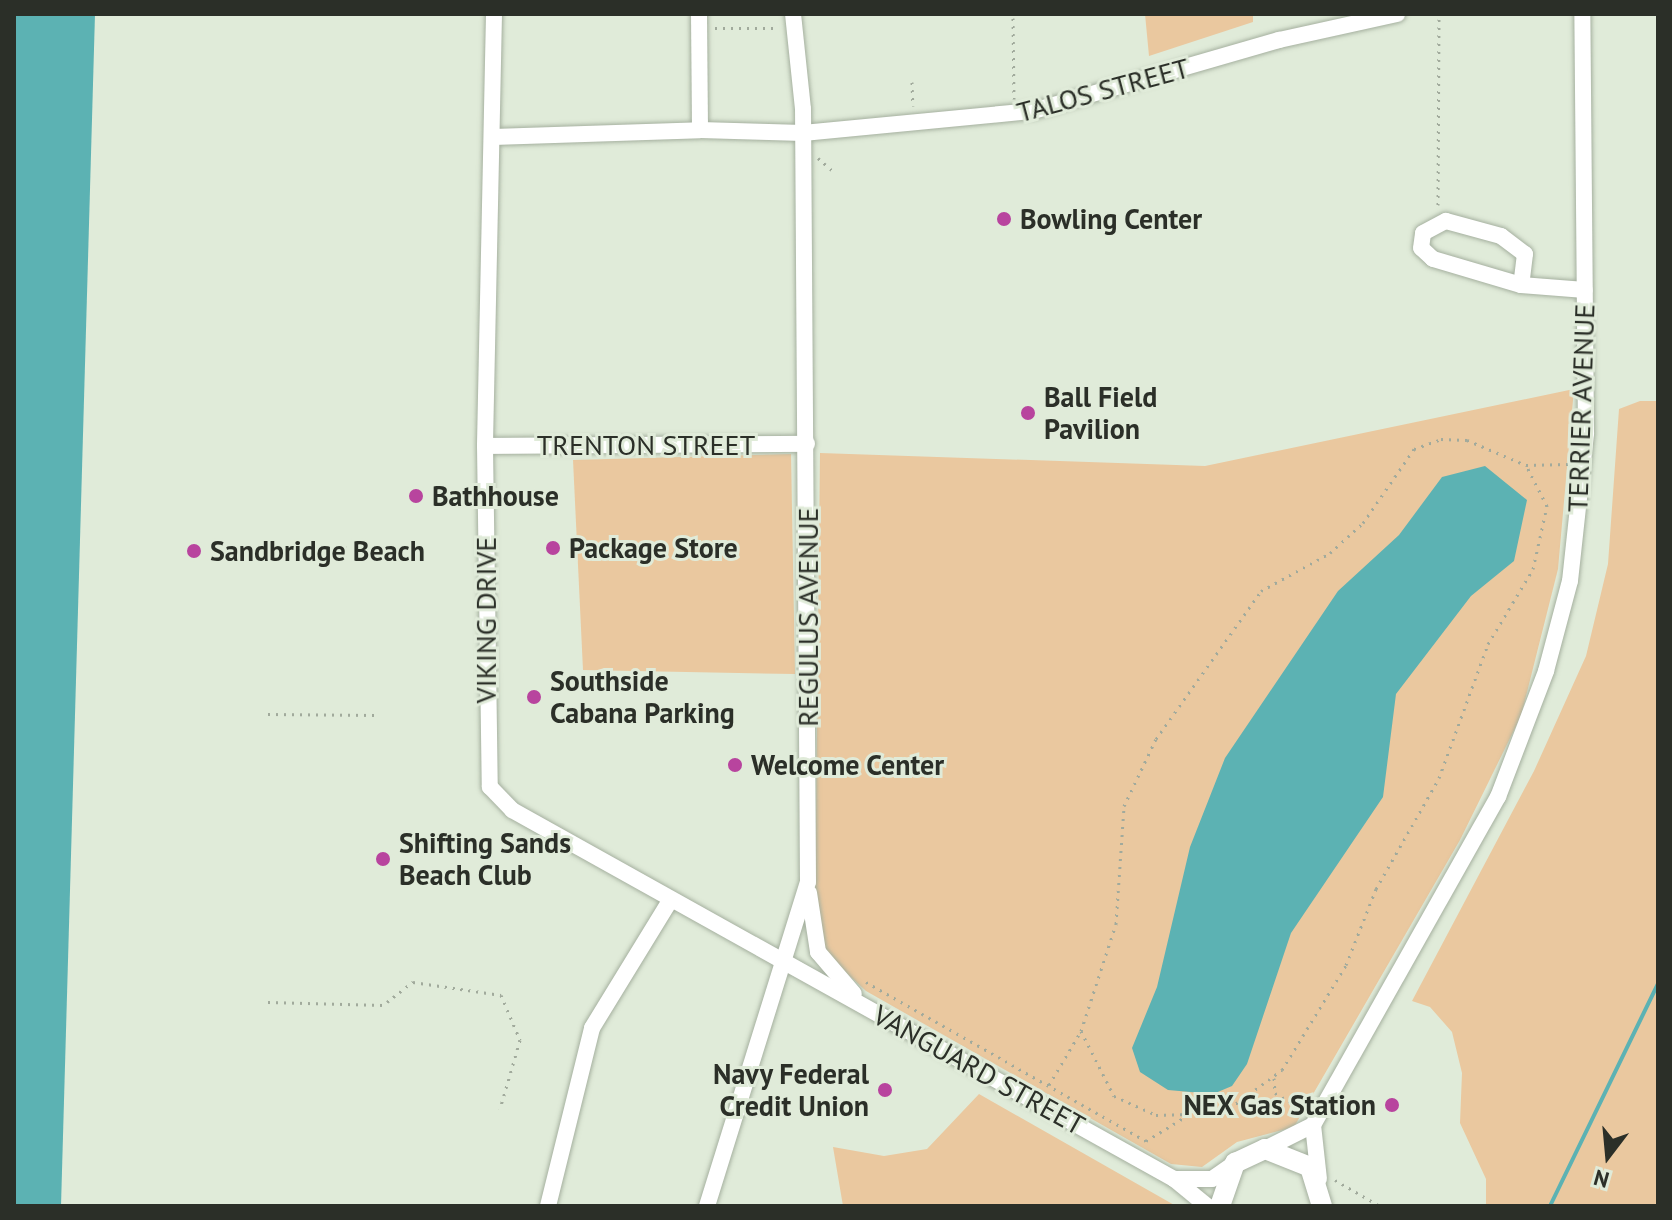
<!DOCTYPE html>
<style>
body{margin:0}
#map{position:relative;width:1672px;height:1220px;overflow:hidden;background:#e0ebd9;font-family:"PT Sans",sans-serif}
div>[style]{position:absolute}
.green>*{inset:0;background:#eac89f}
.water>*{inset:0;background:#5cb2b3}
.stream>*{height:4px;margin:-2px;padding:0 2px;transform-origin:2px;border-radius:2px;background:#5cb2b3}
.path>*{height:3px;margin-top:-1.5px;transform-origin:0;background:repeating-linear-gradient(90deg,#a1aa9c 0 2px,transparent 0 8px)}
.roads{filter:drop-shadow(0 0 2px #a5b09f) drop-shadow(0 0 2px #a5b09f)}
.minor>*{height:16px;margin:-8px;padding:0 8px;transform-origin:8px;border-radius:8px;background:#fff}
.major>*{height:20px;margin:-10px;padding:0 10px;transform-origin:10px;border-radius:10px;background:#fff}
.dots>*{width:22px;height:22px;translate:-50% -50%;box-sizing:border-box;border:4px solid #e0ebd9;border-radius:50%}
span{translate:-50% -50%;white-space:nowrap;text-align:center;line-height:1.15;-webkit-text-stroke:6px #e0ebd9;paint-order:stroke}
.street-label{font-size:28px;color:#2b2f28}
.poi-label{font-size:28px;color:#2b2f28;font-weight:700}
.left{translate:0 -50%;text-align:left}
.right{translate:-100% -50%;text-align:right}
.frame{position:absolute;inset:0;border:16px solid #2b2f28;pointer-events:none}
.north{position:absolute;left:1568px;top:1116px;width:80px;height:80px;-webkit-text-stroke:6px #e0ebd9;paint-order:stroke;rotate:196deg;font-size:22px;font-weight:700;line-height:32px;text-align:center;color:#2b2f28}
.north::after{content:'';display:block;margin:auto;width:28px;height:36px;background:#2b2f28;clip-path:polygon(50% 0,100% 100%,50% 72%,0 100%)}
</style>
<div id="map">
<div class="green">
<i style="clip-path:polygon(1145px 14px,1253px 14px,1253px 22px,1149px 56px)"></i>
<i style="clip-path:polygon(1574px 389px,1558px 569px,1521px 716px,1460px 840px,1294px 1127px,1237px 1142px,1202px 1167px,1171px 1164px,866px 991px,825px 953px,815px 911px,820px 453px,1205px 466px)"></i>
<i style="clip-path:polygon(1640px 401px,1658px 401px,1658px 1206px,1486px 1206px,1486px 1179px,1460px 1123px,1462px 1073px,1452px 1032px,1430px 1007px,1412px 1001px,1534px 771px,1586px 656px,1608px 564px,1619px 409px)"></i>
<i style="clip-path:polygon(791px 454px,795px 674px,583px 670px,573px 460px)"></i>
<i style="clip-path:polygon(979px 1094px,1176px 1206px,843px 1206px,833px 1147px,884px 1156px,927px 1149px)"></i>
</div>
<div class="water">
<i style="clip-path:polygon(14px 14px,95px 14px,61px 1206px,14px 1206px)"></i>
<i style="clip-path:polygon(1485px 466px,1527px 500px,1514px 561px,1471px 596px,1396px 694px,1383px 797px,1291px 933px,1247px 1064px,1232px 1086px,1213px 1094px,1168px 1090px,1140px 1072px,1132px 1048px,1157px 987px,1190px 847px,1225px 758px,1338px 591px,1399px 535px,1442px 477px)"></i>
</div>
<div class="stream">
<i style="left:1550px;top:1206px;width:247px;rotate:-64.1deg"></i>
</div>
<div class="path">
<i style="left:1013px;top:18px;width:81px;rotate:89.3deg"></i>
<i style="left:715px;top:28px;width:64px"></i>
<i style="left:912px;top:82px;width:24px;rotate:88deg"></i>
<i style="left:818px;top:158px;width:18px;rotate:41deg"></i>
<i style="left:1438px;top:205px;width:186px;rotate:-89.7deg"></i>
<i style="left:265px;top:547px;width:112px;rotate:0.5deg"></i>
<i style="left:268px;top:714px;width:107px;rotate:0.5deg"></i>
<i style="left:866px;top:982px;width:322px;rotate:29.6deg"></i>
<i style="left:1146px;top:1141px;width:46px;rotate:-31.6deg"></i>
<i style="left:268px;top:1002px;width:115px;rotate:1.5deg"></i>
<i style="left:387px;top:1002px;width:33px;rotate:-38deg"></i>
<i style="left:413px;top:982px;width:89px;rotate:8.4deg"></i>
<i style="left:501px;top:995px;width:49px;rotate:67.1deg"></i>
<i style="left:520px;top:1040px;width:72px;rotate:106.2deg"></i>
<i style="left:1081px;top:1031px;width:73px;rotate:63.1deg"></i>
<i style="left:1114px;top:1096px;width:46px;rotate:24.3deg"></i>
<i style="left:1156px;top:1115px;width:67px;rotate:-1.7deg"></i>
<i style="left:1223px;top:1113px;width:73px;rotate:-36.1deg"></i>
<i style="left:1282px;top:1070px;width:123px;rotate:-58.6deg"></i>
<i style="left:1346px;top:965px;width:82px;rotate:-68.5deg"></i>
<i style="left:1376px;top:889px;width:128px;rotate:-60.4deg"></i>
<i style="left:1439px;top:778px;width:143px;rotate:-69.9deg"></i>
<i style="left:1488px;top:644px;width:87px;rotate:-59deg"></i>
<i style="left:1533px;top:569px;width:65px;rotate:-77.5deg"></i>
<i style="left:1547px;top:506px;width:46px;rotate:-117.1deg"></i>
<i style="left:1274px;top:1078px;width:15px;rotate:86deg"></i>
<i style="left:1275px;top:1093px;width:32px;rotate:30deg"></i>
<i style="left:1049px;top:1085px;width:63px;rotate:-59.3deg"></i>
<i style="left:1081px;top:1031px;width:113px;rotate:-71.9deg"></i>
<i style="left:1116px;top:924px;width:118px;rotate:-86.1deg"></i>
<i style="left:1124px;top:806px;width:74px;rotate:-64.5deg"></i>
<i style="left:1156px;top:739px;width:181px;rotate:-54.6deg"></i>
<i style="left:1261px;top:591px;width:79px;rotate:-28.8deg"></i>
<i style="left:1330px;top:553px;width:45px;rotate:-42.3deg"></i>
<i style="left:1363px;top:523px;width:90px;rotate:-55.4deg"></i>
<i style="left:1414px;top:449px;width:29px;rotate:-20deg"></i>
<i style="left:1441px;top:439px;width:26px;rotate:2deg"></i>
<i style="left:1467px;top:440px;width:64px;rotate:23deg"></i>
<i style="left:1526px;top:465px;width:42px;rotate:-1.4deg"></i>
<i style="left:1335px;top:1180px;width:52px;rotate:30deg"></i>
</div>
<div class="roads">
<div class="minor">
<i style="left:494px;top:14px;width:432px;rotate:91.2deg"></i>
<i style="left:485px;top:446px;width:341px;rotate:89.2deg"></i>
<i style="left:490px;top:787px;width:32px;rotate:46deg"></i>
<i style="left:512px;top:810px;width:758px;rotate:29.14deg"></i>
<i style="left:1174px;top:1179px;width:43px;rotate:39.3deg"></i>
<i style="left:699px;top:14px;width:116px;rotate:89.5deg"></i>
<i style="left:700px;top:130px;width:103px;rotate:1.7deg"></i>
<i style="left:803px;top:133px;width:231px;rotate:-5.5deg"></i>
<i style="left:1033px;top:111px;width:256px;rotate:-16.1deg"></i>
<i style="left:1279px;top:40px;width:121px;rotate:-12.4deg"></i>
<i style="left:493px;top:137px;width:207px;rotate:-1.9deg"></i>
<i style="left:1521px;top:285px;width:92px;rotate:-163.5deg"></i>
<i style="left:1433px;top:259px;width:16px;rotate:-137deg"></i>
<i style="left:1421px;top:248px;width:15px;rotate:-82deg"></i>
<i style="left:1423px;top:233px;width:26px;rotate:-28deg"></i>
<i style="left:1446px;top:221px;width:57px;rotate:15.3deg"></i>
<i style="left:1501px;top:236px;width:30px;rotate:37deg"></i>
<i style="left:1525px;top:254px;width:31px;rotate:97deg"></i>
<i style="left:1521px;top:285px;width:64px;rotate:4.5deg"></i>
<i style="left:485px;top:446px;width:322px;rotate:-0.4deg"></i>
<i style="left:809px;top:893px;width:60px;rotate:81.3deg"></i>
<i style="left:818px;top:952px;width:55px;rotate:49.4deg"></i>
<i style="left:1313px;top:1125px;width:54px;rotate:83.7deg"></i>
<i style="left:1265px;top:1149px;width:54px;rotate:-26.6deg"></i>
<i style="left:1313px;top:1125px;width:377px;rotate:-60.6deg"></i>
<i style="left:1498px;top:797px;width:135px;rotate:-69.1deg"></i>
<i style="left:1546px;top:671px;width:93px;rotate:-75.1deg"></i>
<i style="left:1570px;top:581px;width:149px;rotate:-83.8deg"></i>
<i style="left:1586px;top:433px;width:419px;rotate:-90.5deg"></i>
<i style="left:1174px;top:1179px;width:38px"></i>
<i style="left:1212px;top:1179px;width:28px;rotate:-35deg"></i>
<i style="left:548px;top:1206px;width:183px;rotate:-76.1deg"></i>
<i style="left:592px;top:1028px;width:151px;rotate:-58.5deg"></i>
<i style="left:707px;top:1206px;width:339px;rotate:-72.7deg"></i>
<i style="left:808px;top:882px;width:773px;rotate:-90.37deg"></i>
<i style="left:803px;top:109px;width:96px;rotate:-96deg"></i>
</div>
<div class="major">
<i style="left:1220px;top:1206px;width:46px;rotate:-70.8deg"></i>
<i style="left:1235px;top:1163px;width:33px;rotate:-25deg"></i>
<i style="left:1265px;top:1149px;width:48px;rotate:21.8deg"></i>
<i style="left:1310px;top:1167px;width:41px;rotate:72.9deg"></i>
</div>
</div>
<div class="dots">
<i style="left:1004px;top:219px;background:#b8449e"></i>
<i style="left:1028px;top:413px;background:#b8449e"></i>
<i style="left:416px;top:496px;background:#b8449e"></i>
<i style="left:553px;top:548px;background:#b8449e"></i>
<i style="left:194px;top:551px;background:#b8449e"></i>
<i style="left:534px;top:697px;background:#b8449e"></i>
<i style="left:735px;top:765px;background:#b8449e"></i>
<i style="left:383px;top:859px;background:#b8449e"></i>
<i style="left:885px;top:1090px;background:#b8449e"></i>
<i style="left:1392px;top:1105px;background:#b8449e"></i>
</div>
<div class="street-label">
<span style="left:1103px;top:90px;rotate:-15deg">TALOS STREET</span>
<span style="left:1581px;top:408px;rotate:-88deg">TERRIER AVENUE</span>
<span style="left:646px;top:445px">TRENTON STREET</span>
<span style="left:808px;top:617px;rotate:-90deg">REGULUS AVENUE</span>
<span style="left:486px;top:620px;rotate:-90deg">VIKING DRIVE</span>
<span style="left:979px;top:1070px;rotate:29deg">VANGUARD STREET</span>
</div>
<div class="poi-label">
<span class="left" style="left:1020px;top:219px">Bowling Center</span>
<span class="left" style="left:1044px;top:413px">Ball Field<br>Pavilion</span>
<span class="left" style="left:432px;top:496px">Bathhouse</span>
<span class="left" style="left:569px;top:548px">Package Store</span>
<span class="left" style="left:210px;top:551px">Sandbridge Beach</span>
<span class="left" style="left:550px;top:697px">Southside<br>Cabana Parking</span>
<span class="left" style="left:751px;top:765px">Welcome Center</span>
<span class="left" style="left:399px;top:859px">Shifting Sands<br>Beach Club</span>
<span class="right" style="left:869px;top:1090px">Navy Federal<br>Credit Union</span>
<span class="right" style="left:1376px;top:1105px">NEX Gas Station</span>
</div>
<div class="frame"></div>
<div class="north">N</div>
</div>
